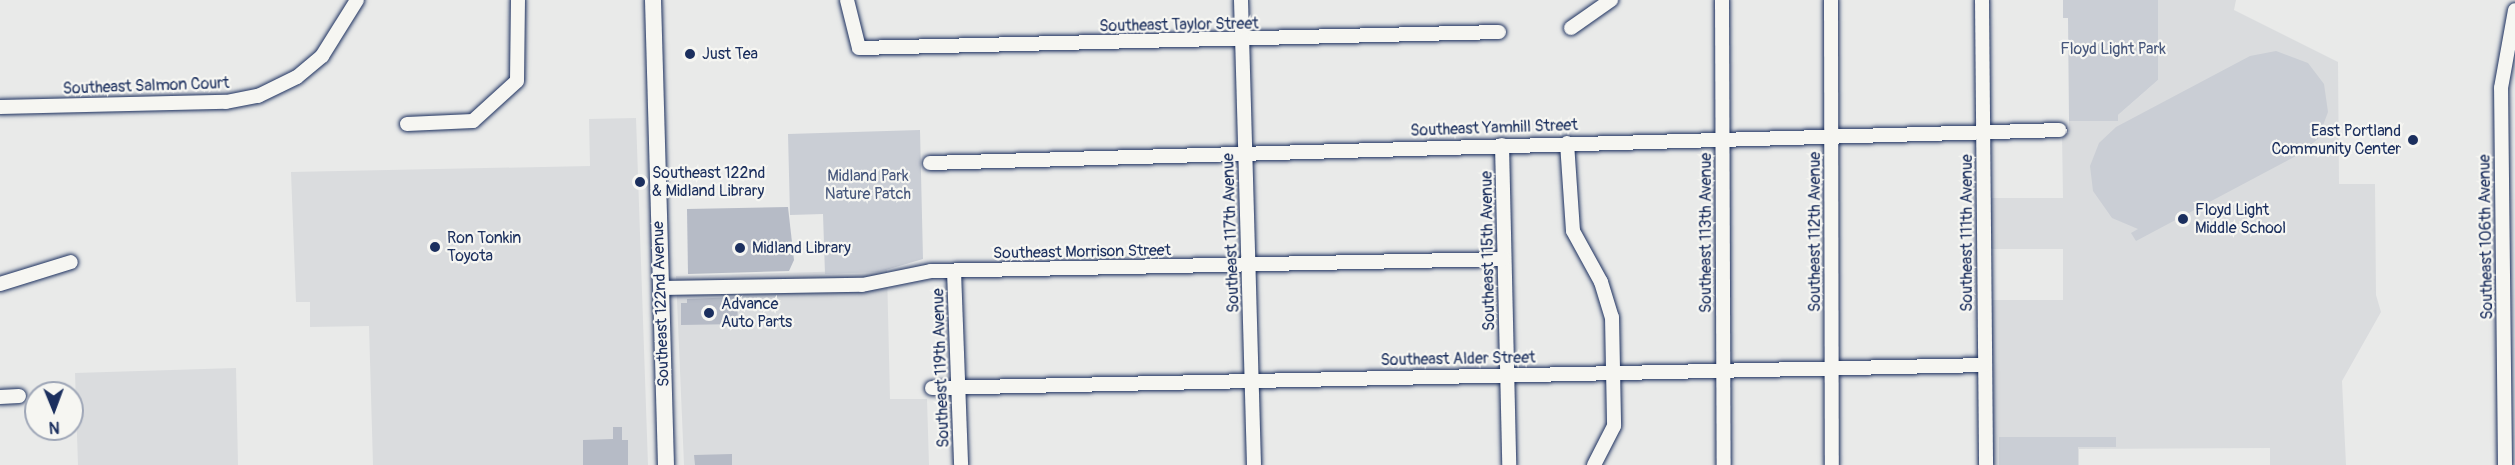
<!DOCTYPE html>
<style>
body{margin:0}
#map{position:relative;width:2515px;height:465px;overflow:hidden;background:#e9eae9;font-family:Pangolin,sans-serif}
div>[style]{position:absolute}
.built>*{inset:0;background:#dadcde}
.green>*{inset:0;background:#caced5}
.building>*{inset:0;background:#b6bbc6}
.roads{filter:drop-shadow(0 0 2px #1b2f5e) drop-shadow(0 0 2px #1b2f5e)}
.minor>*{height:14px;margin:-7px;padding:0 7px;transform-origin:7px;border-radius:7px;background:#f6f6f2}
.major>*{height:16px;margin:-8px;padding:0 8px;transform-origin:8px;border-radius:8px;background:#f6f6f2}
.dots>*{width:16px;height:16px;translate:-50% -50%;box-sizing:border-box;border:3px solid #f6f6f2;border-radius:50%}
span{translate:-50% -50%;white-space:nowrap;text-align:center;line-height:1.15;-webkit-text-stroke:4.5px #f6f6f2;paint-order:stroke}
.street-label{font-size:16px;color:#1b2f5e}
.park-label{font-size:16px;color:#47577c}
.poi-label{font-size:16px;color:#1b2f5e}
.left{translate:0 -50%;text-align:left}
.right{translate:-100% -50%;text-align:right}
.north{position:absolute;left:24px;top:381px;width:60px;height:60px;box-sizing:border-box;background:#f6f6f2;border:2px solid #9ea6b7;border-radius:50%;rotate:179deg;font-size:16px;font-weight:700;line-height:24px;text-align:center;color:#1b2f5e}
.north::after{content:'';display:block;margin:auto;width:21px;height:27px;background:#1b2f5e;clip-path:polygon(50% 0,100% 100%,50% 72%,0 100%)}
</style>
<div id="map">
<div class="built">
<i style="clip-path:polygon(2158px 0,2236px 0,2234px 10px,2338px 62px,2339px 184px,2375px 184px,2376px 295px,2381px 312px,2342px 381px,2346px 465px,2270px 465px,2270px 448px,2079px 449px,2079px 465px,1993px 465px,1992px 300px,2063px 300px,2063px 249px,1991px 249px,1991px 198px,2063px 198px,2062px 133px,2069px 133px,2069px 121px,2118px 121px,2118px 115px,2158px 80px)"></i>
<i style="clip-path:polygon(636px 118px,648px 465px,373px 465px,369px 326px,310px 327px,310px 302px,296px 302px,291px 172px,590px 166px,589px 119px)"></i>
<i style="clip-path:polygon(887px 270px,890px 399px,927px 399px,929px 465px,684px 465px,676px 276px)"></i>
<i style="clip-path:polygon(236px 368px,238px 465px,78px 465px,75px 373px)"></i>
</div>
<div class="green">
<i style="clip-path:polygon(2063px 0,2158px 0,2158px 80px,2118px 115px,2118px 121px,2069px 121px,2068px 18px,2063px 18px)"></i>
<i style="clip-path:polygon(2276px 51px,2308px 63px,2324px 84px,2328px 112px,2318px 139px,2298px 155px,2136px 241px,2131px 233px,2138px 229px,2112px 218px,2093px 191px,2090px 166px,2099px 143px,2116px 127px,2250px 56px)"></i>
<i style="clip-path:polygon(920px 130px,923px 259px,879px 272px,825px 274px,823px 214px,790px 215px,788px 134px)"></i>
<i style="clip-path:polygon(1999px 437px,2116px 437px,2116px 447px,2078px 447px,2078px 465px,1999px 465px)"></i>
</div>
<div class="building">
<i style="clip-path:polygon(788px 207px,794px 260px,789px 271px,688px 274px,687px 209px)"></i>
<i style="clip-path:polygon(737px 297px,738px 324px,681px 325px,681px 303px,687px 303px,687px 299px)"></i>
<i style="clip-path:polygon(613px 427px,622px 427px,622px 440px,628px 440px,628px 465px,583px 465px,583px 440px,613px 439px)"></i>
<i style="clip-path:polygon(732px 454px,732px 465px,695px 465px,694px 455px)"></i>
</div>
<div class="roads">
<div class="minor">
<i style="left:847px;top:0;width:49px;rotate:76deg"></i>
<i style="left:859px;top:48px;width:640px;rotate:-1.43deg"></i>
<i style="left:1241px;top:0;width:465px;rotate:88.4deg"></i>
<i style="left:1722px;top:0;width:465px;rotate:89.8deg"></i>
<i style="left:1831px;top:0;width:465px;rotate:89.9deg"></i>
<i style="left:1982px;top:0;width:465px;rotate:89.5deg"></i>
<i style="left:1571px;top:28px;width:49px;rotate:-35deg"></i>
<i style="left:0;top:107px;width:226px;rotate:-1.3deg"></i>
<i style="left:226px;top:102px;width:33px;rotate:-11deg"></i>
<i style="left:258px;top:96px;width:43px;rotate:-26deg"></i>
<i style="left:297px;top:77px;width:33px;rotate:-40deg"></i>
<i style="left:322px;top:56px;width:66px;rotate:-58deg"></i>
<i style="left:407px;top:124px;width:66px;rotate:-2.6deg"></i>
<i style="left:473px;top:121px;width:59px;rotate:-42.3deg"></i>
<i style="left:517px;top:81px;width:81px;rotate:-89.3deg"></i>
<i style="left:1567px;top:143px;width:88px;rotate:86.1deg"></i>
<i style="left:1573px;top:231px;width:58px;rotate:61.2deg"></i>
<i style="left:1601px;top:282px;width:37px;rotate:73deg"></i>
<i style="left:1612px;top:317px;width:109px;rotate:88.9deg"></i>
<i style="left:1614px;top:426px;width:44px;rotate:117.1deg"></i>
<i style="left:1502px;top:145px;width:320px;rotate:88.7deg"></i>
<i style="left:930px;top:163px;width:1130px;rotate:-1.67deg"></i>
<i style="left:954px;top:271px;width:194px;rotate:87.9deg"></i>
<i style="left:0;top:284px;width:74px;rotate:-17.2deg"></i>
<i style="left:661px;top:288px;width:201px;rotate:-0.9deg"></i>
<i style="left:862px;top:285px;width:70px;rotate:-11.5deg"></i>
<i style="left:931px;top:271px;width:573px;rotate:-1.2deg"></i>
<i style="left:932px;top:388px;width:1053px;rotate:-1.25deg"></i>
<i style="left:0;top:397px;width:19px;rotate:-3deg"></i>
<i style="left:2505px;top:465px;width:377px;rotate:-90.6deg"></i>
<i style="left:2501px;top:88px;width:79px;rotate:-79.8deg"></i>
</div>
<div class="major">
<i style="left:653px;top:0;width:465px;rotate:88.4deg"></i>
</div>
</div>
<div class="dots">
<i style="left:690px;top:54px;background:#1b2f5e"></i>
<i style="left:2413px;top:140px;background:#1b2f5e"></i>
<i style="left:640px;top:182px;background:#1b2f5e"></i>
<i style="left:2183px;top:219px;background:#1b2f5e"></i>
<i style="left:435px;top:247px;background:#1b2f5e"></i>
<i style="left:740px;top:248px;background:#1b2f5e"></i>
<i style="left:709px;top:313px;background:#1b2f5e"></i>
</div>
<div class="street-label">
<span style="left:1179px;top:25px;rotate:-1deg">Southeast Taylor Street</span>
<span style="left:146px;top:86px;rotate:-2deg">Southeast Salmon Court</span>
<span style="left:1494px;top:128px;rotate:-2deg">Southeast Yamhill Street</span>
<span style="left:1815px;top:232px;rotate:-90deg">Southeast 112th Avenue</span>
<span style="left:1231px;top:233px;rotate:-92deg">Southeast 117th Avenue</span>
<span style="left:1706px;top:233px;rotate:-90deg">Southeast 113th Avenue</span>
<span style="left:1967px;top:233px;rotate:-90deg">Southeast 111th Avenue</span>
<span style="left:2486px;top:237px;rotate:-91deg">Southeast 106th Avenue</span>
<span style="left:1488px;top:251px;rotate:-91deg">Southeast 115th Avenue</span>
<span style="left:1082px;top:252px;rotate:-1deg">Southeast Morrison Street</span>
<span style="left:661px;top:304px;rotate:-92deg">Southeast 122nd Avenue</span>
<span style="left:1458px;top:359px;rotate:-1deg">Southeast Alder Street</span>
<span style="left:941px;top:368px;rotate:-92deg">Southeast 119th Avenue</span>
</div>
<div class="park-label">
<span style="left:2113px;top:49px">Floyd Light Park</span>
<span style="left:868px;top:185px">Midland Park<br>Nature Patch</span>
</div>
<div class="poi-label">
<span class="left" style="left:702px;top:54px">Just Tea</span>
<span class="right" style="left:2401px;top:140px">East Portland<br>Community Center</span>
<span class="left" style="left:652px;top:182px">Southeast 122nd<br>&amp; Midland Library</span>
<span class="left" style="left:2195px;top:219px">Floyd Light<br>Middle School</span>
<span class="left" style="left:447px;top:247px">Ron Tonkin<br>Toyota</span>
<span class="left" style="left:752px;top:248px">Midland Library</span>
<span class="left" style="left:721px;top:313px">Advance<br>Auto Parts</span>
</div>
<div class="north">N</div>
</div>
